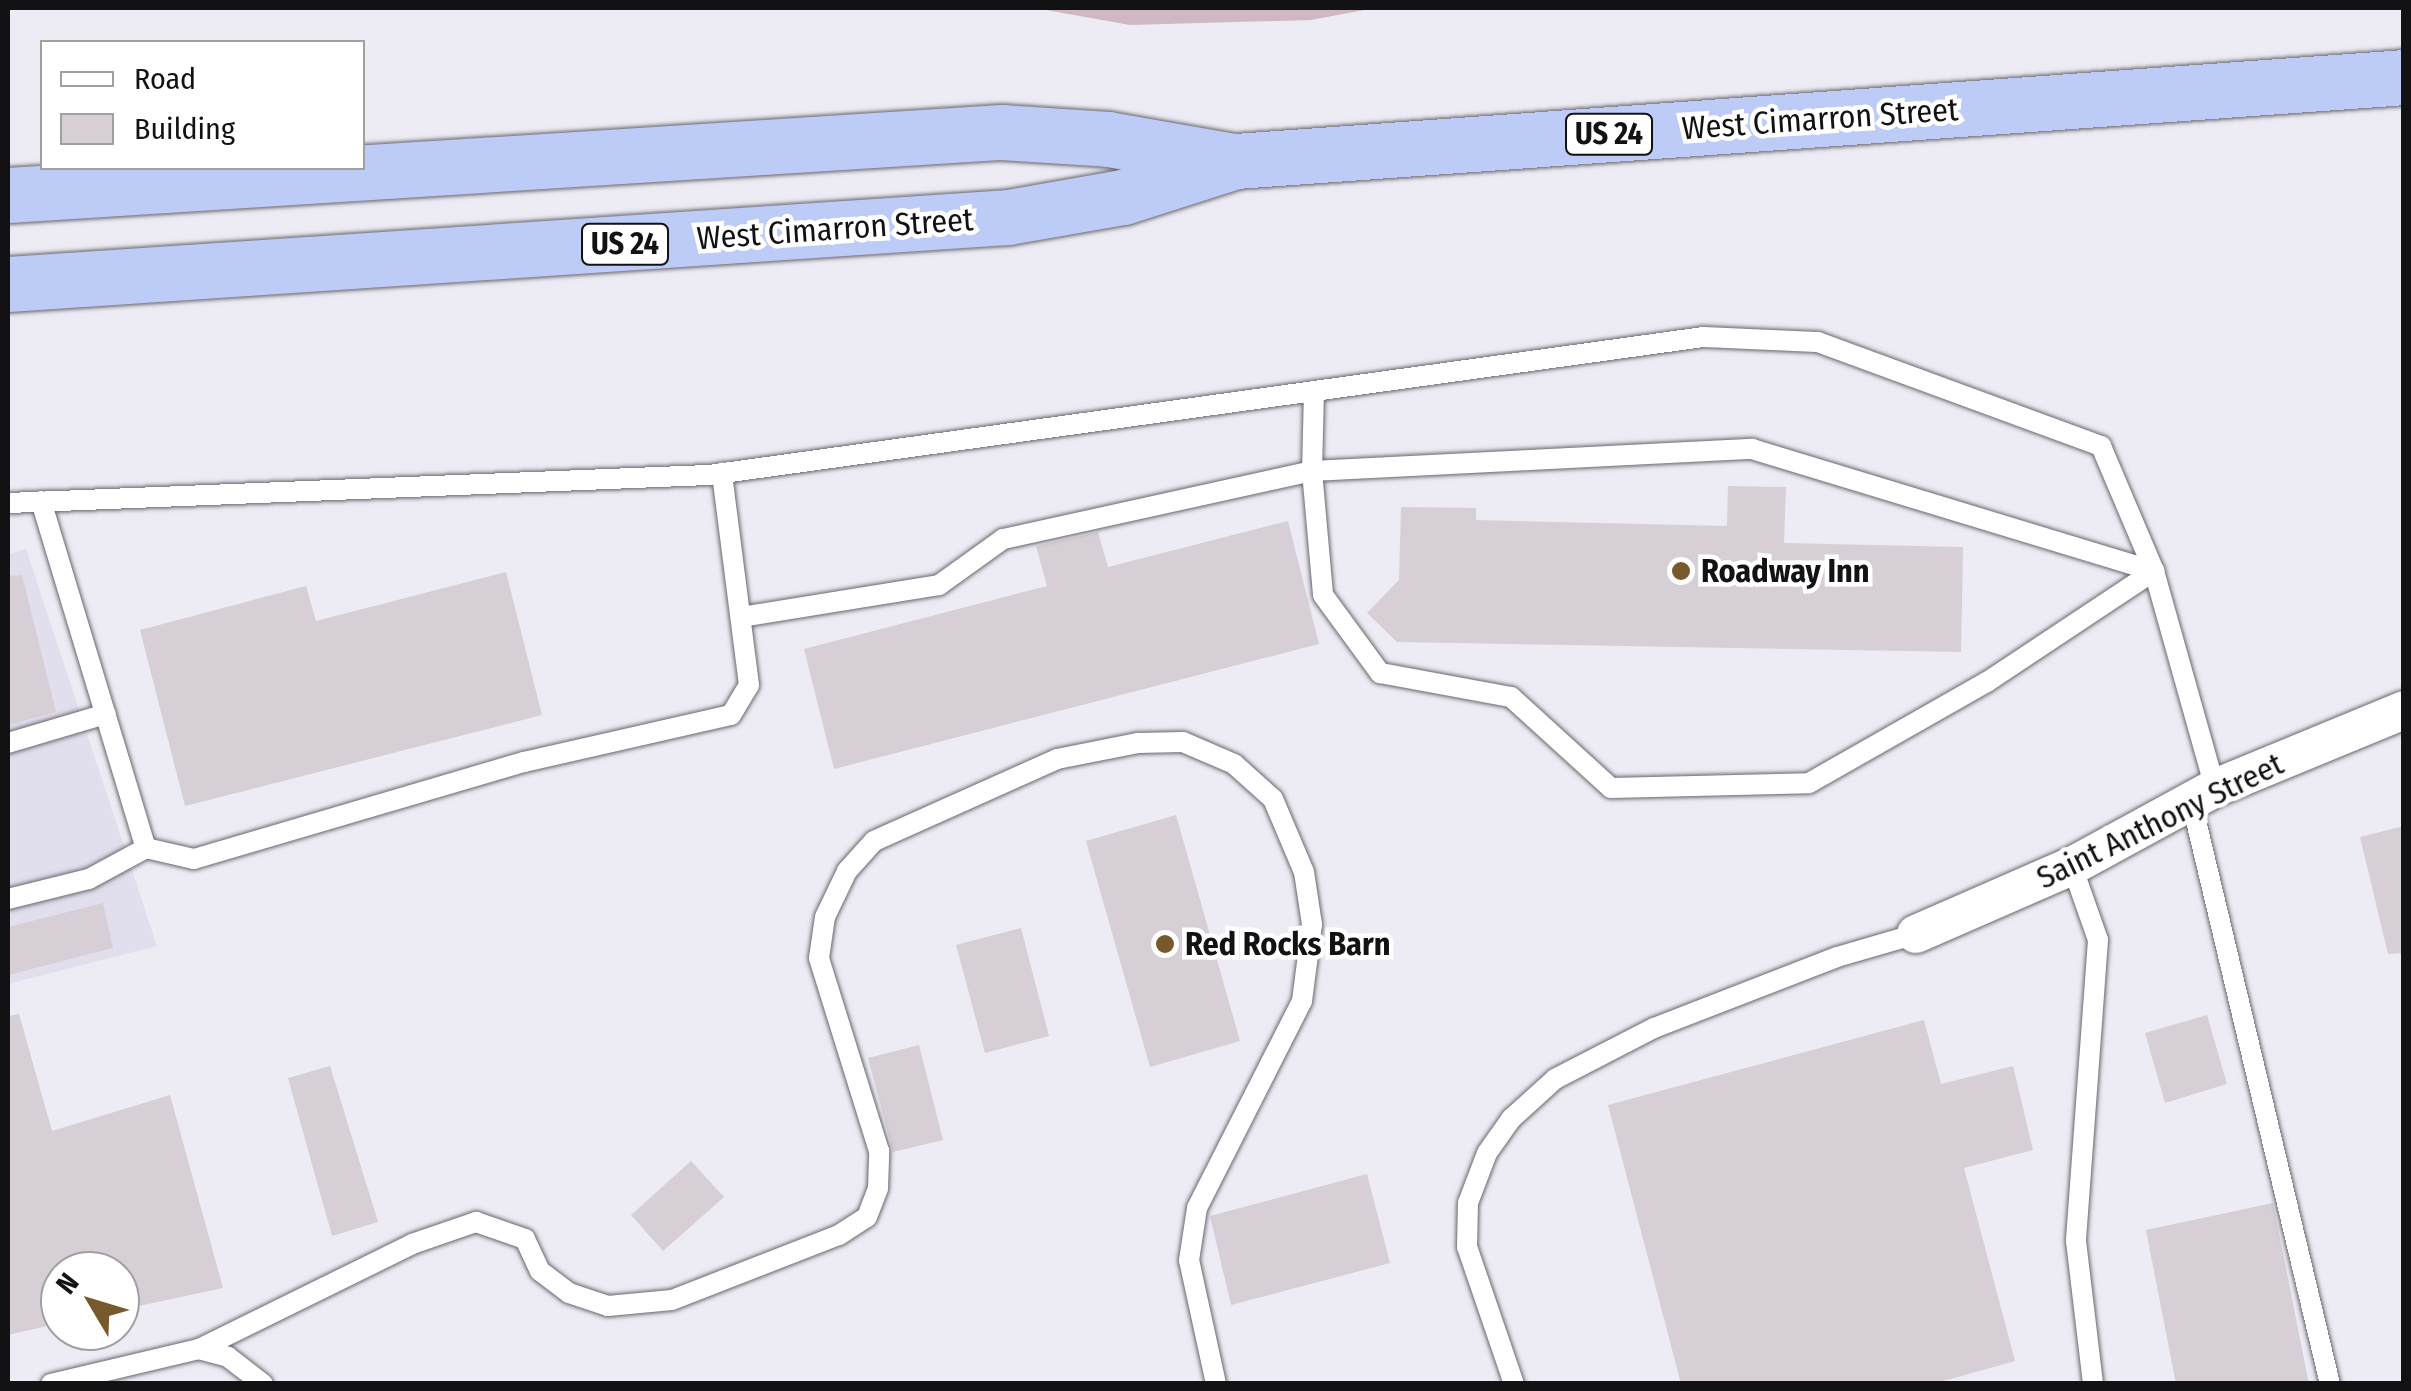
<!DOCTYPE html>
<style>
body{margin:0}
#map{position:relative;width:2411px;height:1391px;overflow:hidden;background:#edebf4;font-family:"Fira Sans Condensed",sans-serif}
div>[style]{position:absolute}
.built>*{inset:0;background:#e1deed}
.green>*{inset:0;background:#d0b8c2}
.building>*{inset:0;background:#d6cfd6}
.roads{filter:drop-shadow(0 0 2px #69676e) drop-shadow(0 0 2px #69676e)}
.lane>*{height:20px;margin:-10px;padding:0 10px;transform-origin:10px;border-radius:10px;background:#fff}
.street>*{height:38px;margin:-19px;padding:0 19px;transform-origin:19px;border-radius:19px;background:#fff}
.highway>*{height:55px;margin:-27.5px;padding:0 27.5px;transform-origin:27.5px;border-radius:27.5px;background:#bcccf7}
.dots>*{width:28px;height:28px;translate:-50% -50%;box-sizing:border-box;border:5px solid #fff;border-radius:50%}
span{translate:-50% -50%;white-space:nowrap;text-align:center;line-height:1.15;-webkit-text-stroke:9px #fff;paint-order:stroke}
.shield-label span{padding:2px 8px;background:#fff;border:2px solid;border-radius:8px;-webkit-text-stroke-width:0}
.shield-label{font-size:30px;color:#121114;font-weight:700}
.street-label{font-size:32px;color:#121114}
.poi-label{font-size:32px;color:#121114;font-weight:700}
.left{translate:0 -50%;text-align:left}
.frame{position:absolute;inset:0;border:10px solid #121114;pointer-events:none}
.legend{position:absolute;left:40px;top:40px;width:325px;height:130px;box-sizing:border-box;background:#fff;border:2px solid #a0a0a1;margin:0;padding:12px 18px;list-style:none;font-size:30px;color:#121114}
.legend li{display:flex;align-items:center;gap:20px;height:50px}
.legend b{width:50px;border:2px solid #a0a0a1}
.north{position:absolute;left:40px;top:1251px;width:100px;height:100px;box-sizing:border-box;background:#fff;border:2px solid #a0a0a1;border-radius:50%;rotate:308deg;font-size:28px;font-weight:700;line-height:40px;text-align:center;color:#121114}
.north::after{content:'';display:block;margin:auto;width:35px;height:45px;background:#77592d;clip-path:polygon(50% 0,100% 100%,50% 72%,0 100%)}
</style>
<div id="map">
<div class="built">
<i style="clip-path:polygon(26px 549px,157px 946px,8px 984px,8px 554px)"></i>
</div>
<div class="green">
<i style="clip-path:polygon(1035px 8px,1375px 8px,1311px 20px,1130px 25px)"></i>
</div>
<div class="building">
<i style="clip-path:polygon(1728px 486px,1786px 487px,1784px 543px,1963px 547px,1961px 652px,1397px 642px,1367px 613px,1399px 580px,1401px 507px,1476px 508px,1476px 520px,1727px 526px)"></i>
<i style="clip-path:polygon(1288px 521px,1319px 644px,834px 769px,804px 649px,1047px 586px,1036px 546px,1098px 532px,1108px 567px)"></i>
<i style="clip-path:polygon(506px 572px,542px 715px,185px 806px,140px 630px,306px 586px,316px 621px)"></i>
<i style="clip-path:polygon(22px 575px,56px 712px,8px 725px,8px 576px)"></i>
<i style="clip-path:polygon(1176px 815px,1240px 1041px,1150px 1067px,1086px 841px)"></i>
<i style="clip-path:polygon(2404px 826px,2404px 953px,2388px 954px,2360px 837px)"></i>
<i style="clip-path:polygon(103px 903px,113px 948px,8px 975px,8px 927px)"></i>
<i style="clip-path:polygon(1021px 928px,1049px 1036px,985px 1053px,956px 945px)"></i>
<i style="clip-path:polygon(19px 1014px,52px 1131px,170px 1095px,223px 1288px,120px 1310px,120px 1271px,60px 1271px,60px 1323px,8px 1335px,8px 1016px)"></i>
<i style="clip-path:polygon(2207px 1015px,2227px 1084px,2165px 1103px,2145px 1033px)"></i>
<i style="clip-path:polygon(1924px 1020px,1941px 1084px,2013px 1066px,2033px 1150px,1964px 1168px,2015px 1361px,1933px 1384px,1681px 1384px,1608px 1105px)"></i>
<i style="clip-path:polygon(919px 1045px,943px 1140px,893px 1152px,868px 1058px)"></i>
<i style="clip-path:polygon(330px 1066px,378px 1222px,332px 1236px,288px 1078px)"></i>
<i style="clip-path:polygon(691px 1161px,724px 1197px,663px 1251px,631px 1215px)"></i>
<i style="clip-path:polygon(1367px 1174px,1390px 1263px,1231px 1305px,1210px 1216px)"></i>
<i style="clip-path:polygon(2273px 1203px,2309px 1384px,2176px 1384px,2146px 1230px)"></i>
</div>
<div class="roads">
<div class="lane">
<i style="left:1314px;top:391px;width:80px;rotate:91.4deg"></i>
<i style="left:1312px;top:471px;width:441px;rotate:-2.9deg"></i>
<i style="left:1752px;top:449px;width:420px;rotate:16.9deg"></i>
<i style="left:41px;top:501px;width:363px;rotate:73.2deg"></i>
<i style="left:146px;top:848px;width:49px;rotate:12.9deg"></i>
<i style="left:194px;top:859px;width:344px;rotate:-16.4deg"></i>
<i style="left:524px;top:762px;width:212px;rotate:-12.8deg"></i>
<i style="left:731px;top:715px;width:35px;rotate:-59deg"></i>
<i style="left:749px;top:685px;width:214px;rotate:-97.3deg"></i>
<i style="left:8px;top:503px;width:702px;rotate:-2.29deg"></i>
<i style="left:709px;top:475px;width:1004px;rotate:-7.9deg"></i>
<i style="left:1703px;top:337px;width:115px;rotate:2.5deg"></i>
<i style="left:1818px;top:342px;width:302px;rotate:20.2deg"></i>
<i style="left:2101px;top:446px;width:136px;rotate:67deg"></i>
<i style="left:2154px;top:571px;width:225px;rotate:74.3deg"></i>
<i style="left:741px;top:617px;width:201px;rotate:-9.2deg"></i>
<i style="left:939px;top:585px;width:79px;rotate:-35.7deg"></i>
<i style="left:1003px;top:539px;width:316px;rotate:-12.4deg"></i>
<i style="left:1312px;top:471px;width:124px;rotate:84.9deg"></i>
<i style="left:1323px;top:595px;width:97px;rotate:53.8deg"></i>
<i style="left:1380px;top:673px;width:133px;rotate:10.4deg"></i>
<i style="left:1511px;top:697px;width:135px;rotate:42.3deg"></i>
<i style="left:1611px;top:788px;width:198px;rotate:-1.4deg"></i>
<i style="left:1809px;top:783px;width:205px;rotate:-29.6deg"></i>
<i style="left:1987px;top:682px;width:201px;rotate:-33.6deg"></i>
<i style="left:8px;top:743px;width:102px;rotate:-16.5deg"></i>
<i style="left:2192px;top:804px;width:596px;rotate:76.62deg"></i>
<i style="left:2072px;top:866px;width:78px;rotate:70.6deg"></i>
<i style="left:2098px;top:940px;width:302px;rotate:94.2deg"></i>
<i style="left:2076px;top:1241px;width:144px;rotate:83.2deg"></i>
<i style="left:8px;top:899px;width:83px;rotate:-13.9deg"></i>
<i style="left:89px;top:879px;width:65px;rotate:-28.5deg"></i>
<i style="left:199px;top:1349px;width:237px;rotate:-26.2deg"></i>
<i style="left:412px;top:1244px;width:68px;rotate:-19deg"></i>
<i style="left:476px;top:1222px;width:52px;rotate:19.1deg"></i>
<i style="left:525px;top:1239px;width:35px;rotate:65deg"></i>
<i style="left:540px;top:1271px;width:36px;rotate:37deg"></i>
<i style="left:569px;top:1293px;width:41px;rotate:18.4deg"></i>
<i style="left:608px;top:1306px;width:64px;rotate:-5.4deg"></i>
<i style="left:672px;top:1300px;width:179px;rotate:-21.3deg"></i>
<i style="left:839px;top:1235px;width:33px;rotate:-33deg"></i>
<i style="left:867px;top:1217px;width:31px;rotate:-69deg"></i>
<i style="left:878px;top:1188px;width:37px;rotate:-88deg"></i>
<i style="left:879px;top:1151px;width:202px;rotate:-107.3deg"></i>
<i style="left:819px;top:958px;width:41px;rotate:-81.7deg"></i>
<i style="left:825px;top:917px;width:51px;rotate:-64.4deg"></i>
<i style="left:847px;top:871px;width:40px;rotate:-48deg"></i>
<i style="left:874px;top:841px;width:201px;rotate:-24.1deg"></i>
<i style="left:1057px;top:759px;width:83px;rotate:-11.2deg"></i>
<i style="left:1138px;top:743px;width:45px;rotate:-1.3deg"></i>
<i style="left:1183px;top:742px;width:56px;rotate:23.3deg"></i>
<i style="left:1234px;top:764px;width:52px;rotate:41.9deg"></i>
<i style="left:1273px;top:799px;width:79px;rotate:67deg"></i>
<i style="left:1304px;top:872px;width:53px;rotate:81.3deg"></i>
<i style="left:1312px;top:924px;width:78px;rotate:97.4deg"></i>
<i style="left:1302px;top:1001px;width:232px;rotate:116.9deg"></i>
<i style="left:1197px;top:1208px;width:53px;rotate:98.7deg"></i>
<i style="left:1189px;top:1260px;width:127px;rotate:77.7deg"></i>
<i style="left:51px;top:1384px;width:152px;rotate:-13.3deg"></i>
<i style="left:199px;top:1349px;width:30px;rotate:15deg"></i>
<i style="left:228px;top:1357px;width:44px;rotate:37.6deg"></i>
<i style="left:1514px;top:1384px;width:145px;rotate:-108.9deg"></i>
<i style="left:1467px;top:1247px;width:44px;rotate:-88.7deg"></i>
<i style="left:1468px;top:1203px;width:53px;rotate:-69.2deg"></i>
<i style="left:1487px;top:1153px;width:42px;rotate:-54.8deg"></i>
<i style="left:1511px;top:1119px;width:59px;rotate:-42.3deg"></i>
<i style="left:1555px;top:1079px;width:111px;rotate:-27.3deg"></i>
<i style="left:1654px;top:1028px;width:196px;rotate:-21.2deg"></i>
<i style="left:1837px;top:957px;width:82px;rotate:-16.2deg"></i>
</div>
<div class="street">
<i style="left:1916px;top:934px;width:170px;rotate:-23.6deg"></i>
<i style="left:2072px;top:866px;width:163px;rotate:-28.6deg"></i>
<i style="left:2215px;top:788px;width:204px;rotate:-22.4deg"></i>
</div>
<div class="highway">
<i style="left:8px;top:195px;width:995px;rotate:-3.63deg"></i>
<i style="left:1001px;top:132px;width:107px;rotate:3.7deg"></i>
<i style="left:1108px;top:139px;width:122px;rotate:9.9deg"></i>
<i style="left:8px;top:284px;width:1002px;rotate:-3.83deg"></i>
<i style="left:1008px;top:217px;width:117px;rotate:-9.9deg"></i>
<i style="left:1123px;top:197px;width:119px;rotate:-17.7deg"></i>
<i style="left:1236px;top:161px;width:1171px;rotate:-4.11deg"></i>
</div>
</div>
<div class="dots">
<i style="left:1681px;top:571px;background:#77592d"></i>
<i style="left:1165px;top:944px;background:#77592d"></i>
</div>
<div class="shield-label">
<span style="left:1609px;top:134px">US 24</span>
<span style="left:625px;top:244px">US 24</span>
</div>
<div class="street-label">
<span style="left:1820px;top:119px;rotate:-4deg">West Cimarron Street</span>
<span style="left:835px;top:229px;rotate:-4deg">West Cimarron Street</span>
<span style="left:2160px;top:821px;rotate:-26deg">Saint Anthony Street</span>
</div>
<div class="poi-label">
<span class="left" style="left:1701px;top:571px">Roadway Inn</span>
<span class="left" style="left:1185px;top:944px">Red Rocks Barn</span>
</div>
<div class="frame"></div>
<ul class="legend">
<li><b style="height:12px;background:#fff"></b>Road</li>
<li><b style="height:28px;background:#d6cfd6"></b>Building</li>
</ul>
<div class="north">N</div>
</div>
